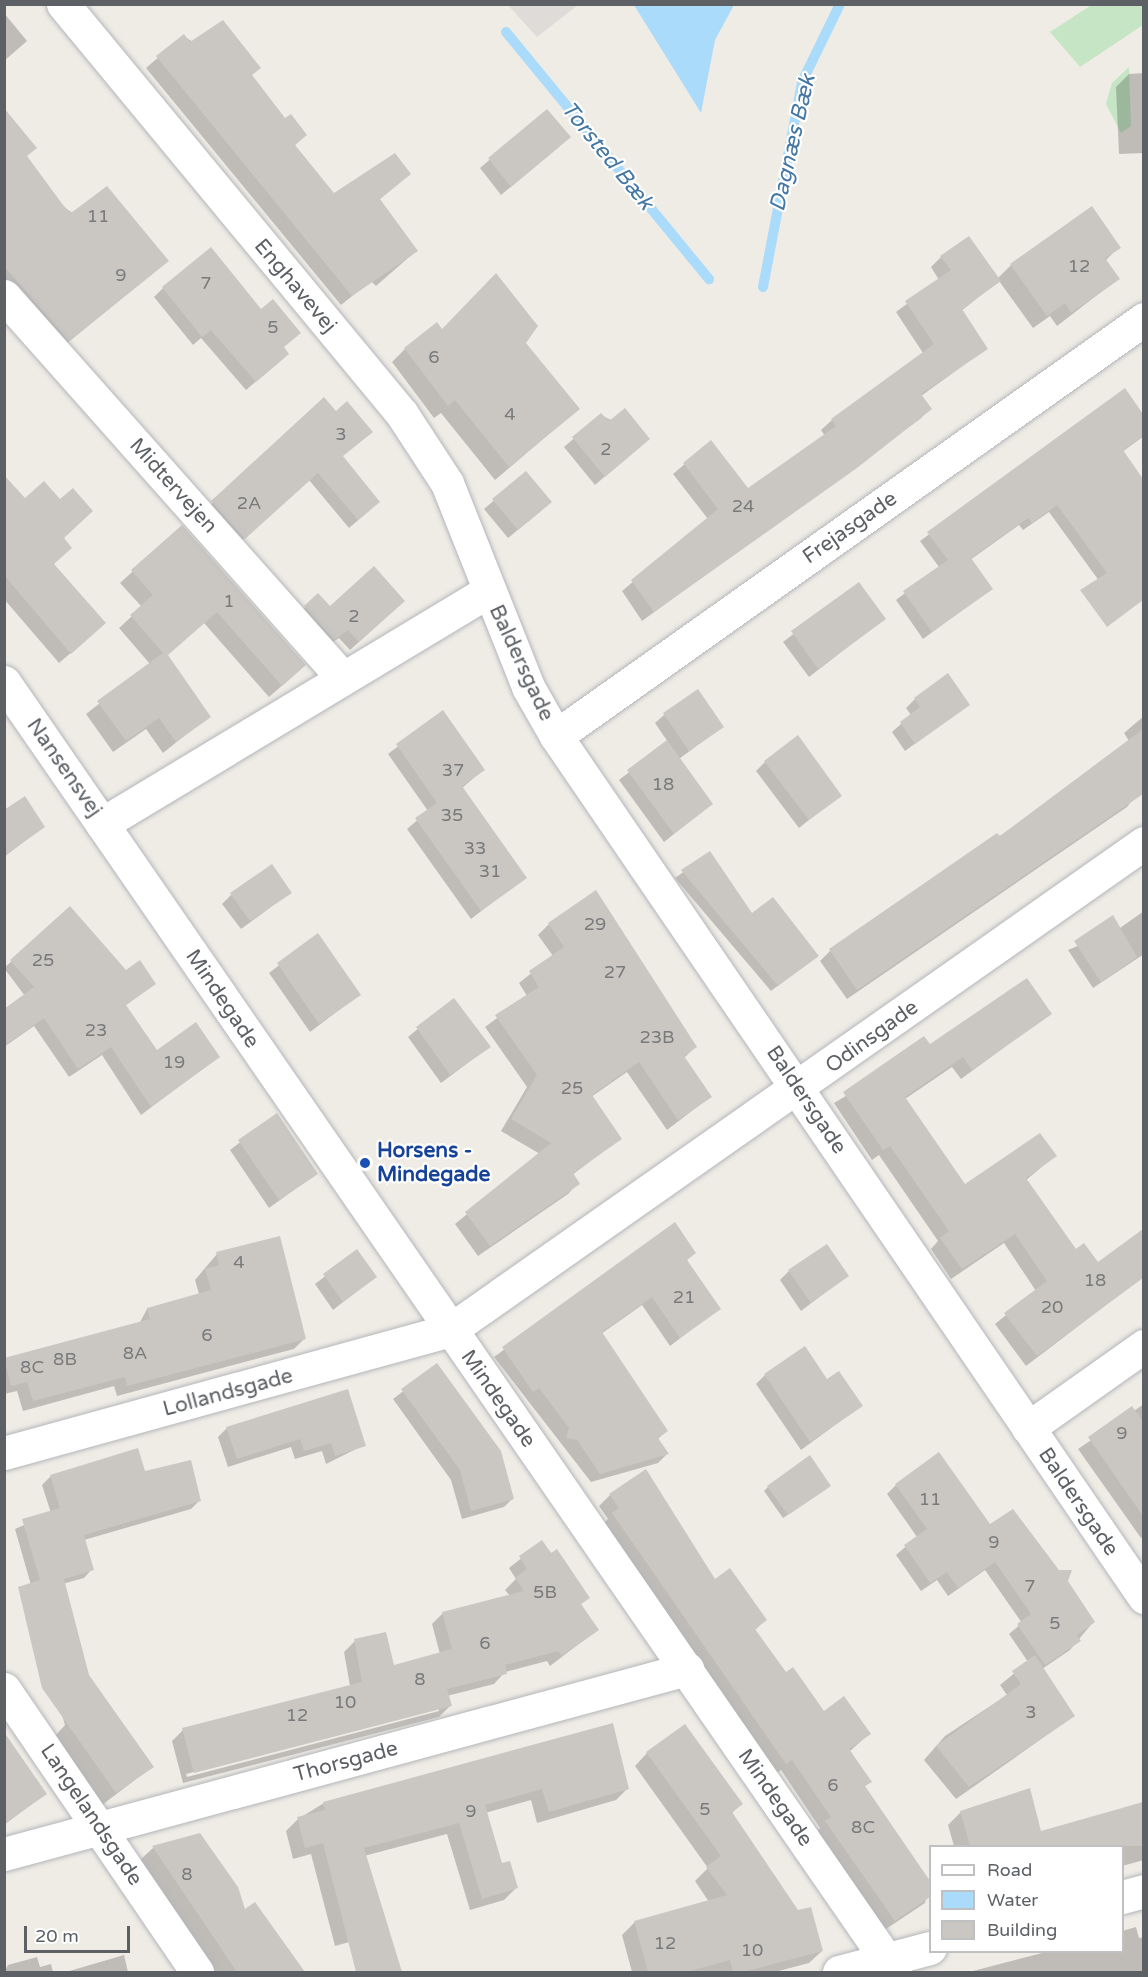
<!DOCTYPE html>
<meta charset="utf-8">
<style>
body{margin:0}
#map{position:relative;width:1148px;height:1977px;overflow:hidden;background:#efece6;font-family:"Varela Round",sans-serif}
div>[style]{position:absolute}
.industrial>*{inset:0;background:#dedbd8}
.green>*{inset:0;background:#c5e5c4}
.water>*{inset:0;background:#aadbfa}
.shadow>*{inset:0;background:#0003}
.stream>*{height:10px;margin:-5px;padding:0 5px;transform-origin:5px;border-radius:5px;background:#aadbfa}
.building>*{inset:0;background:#cac7c2}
.roads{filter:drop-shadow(0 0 2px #b3b6ba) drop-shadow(0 0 2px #b3b6ba)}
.street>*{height:33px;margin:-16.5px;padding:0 16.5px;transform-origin:16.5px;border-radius:16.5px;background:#fff}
.dots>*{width:16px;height:16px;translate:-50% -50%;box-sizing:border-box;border:3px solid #fff;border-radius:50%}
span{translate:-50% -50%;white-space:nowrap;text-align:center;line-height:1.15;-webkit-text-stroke:4.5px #fff;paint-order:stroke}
.number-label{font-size:18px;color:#787a7c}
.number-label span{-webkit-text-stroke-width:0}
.street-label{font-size:21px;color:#5d6165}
.transit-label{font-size:21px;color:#164399;font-weight:700}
.left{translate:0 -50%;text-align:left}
.water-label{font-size:22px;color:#4477a3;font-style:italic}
.frame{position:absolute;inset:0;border:6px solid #5d6165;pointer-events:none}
.legend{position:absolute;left:929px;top:1845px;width:195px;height:108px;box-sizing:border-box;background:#fff;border:2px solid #bec0c1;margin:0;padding:8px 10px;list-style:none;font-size:18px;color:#5d6165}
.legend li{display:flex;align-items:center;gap:12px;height:30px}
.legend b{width:30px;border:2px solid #bec0c1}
.scale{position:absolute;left:24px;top:1926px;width:106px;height:27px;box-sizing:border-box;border:3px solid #5d6165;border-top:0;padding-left:8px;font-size:18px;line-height:21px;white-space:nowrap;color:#5d6165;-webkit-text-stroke:4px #fff;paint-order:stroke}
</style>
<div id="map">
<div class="industrial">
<i style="clip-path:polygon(508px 5px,578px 5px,537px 37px)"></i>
</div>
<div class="green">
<i style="clip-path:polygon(1093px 4px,1143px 5px,1143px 25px,1080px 67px,1050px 32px)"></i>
<i style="clip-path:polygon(1129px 67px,1131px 126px,1121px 133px,1106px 104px,1112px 83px)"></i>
</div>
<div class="water">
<i style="clip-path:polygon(634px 5px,734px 5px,715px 40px,701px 113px)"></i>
</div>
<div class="shadow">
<i style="clip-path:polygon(4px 13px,27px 41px,4px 61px)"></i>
<i style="clip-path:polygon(183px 36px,251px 76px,285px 121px,305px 135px,294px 146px,334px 195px,409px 174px,379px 200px,416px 251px,376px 286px,371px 281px,341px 305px,146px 68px)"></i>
<i style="clip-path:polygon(1144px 73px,1144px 153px,1119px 154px,1116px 87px,1129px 74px)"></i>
<i style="clip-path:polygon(4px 111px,25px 157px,62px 206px,158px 269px,60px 349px,4px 284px)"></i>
<i style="clip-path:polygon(547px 111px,560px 146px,501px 195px,480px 168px)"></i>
<i style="clip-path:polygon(1119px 247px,1105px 261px,1118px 279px,1057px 326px,1050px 316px,1033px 328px,999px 281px,961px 311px,986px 349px,921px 396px,930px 409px,920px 419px,642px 621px,622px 591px,708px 519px,673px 474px,711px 442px,747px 490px,825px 436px,821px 430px,832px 420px,923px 353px,896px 312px,939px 280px,931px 267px,941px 257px,997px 279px,1011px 265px)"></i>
<i style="clip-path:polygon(163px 288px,282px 348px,278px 363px,246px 390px,201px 338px,193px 345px,154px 297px)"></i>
<i style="clip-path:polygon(442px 331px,529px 333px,525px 344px,578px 409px,495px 480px,441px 413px,434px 418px,392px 362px,405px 349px)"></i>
<i style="clip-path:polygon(1124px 391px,1144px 416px,1144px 436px,1122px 452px,1144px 481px,1130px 497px,1144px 515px,1144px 578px,1113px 600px,1049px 512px,1023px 530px,1019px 525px,970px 560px,991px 589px,923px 639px,896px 600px,939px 567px,920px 541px)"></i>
<i style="clip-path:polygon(324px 399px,341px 457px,369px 511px,349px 528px,309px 480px,236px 546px,204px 511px)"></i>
<i style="clip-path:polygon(601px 415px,648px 439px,595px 485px,564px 447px)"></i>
<i style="clip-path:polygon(526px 473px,541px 511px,508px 538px,484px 509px)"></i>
<i style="clip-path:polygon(4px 491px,25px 500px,62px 538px,53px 565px,93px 634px,59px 663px,4px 599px)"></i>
<i style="clip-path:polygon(182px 527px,292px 677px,269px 697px,204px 623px,166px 656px,209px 716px,163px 753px,146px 729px,113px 752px,86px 714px,150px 664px,119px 628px,142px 607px,120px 583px)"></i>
<i style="clip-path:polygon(859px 584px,884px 619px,809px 677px,783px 642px)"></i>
<i style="clip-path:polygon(318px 595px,329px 608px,394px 610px,350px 650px,339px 638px,325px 647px,296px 616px)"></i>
<i style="clip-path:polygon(915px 699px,968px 705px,905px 751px,892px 732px,911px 715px,906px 708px)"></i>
<i style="clip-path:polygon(443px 712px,483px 770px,462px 788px,525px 877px,471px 919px,407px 829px,428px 811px,388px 754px)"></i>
<i style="clip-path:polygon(664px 715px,722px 727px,679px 759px,711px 804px,664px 842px,619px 780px,668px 742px,655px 723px)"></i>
<i style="clip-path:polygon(1144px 716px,1144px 785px,1127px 807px,847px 999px,820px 961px,830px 951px,1071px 788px,1129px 741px,1124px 733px)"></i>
<i style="clip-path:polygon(765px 762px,840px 795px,799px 828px,756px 771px)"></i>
<i style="clip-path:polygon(4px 812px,43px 827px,4px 857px)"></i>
<i style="clip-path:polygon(710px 853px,751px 916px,817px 956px,771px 991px,675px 878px)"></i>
<i style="clip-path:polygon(290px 893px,241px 929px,222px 904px,231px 895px)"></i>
<i style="clip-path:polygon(70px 909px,126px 972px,154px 984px,125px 1006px,156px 1053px,218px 1057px,141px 1115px,102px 1055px,69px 1077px,34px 1026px,4px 1047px,4px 1011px,25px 996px,4px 968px)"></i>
<i style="clip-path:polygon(1144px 911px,1144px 954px,1093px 988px,1068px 950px,1120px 928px)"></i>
<i style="clip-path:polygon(549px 924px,695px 1047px,684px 1058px,710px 1097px,667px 1130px,627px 1072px,591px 1097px,620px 1139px,572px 1175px,578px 1183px,568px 1194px,478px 1256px,455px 1224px,540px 1154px,501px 1131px,527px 1087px,485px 1027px,527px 996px,519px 983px,553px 956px,538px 935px)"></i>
<i style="clip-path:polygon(318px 935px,359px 995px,310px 1032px,269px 973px)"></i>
<i style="clip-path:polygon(453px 1000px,489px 1047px,441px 1083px,408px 1037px)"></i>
<i style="clip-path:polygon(1050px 1014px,961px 1079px,952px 1067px,905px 1099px,965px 1186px,1055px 1156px,1026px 1180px,1076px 1251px,1098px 1264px,1144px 1231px,1144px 1276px,1026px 1366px,995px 1324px,1036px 1291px,1004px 1243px,951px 1279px,931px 1249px,938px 1241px,879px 1155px,872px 1160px,834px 1103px,930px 1046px)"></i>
<i style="clip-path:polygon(276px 1115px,316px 1174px,269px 1208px,230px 1150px)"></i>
<i style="clip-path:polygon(674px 1224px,694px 1253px,686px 1261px,719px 1309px,670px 1346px,642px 1305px,601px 1334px,666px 1431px,657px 1440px,667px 1454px,658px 1463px,591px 1482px,494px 1357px)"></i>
<i style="clip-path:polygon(357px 1252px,375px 1277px,333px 1310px,315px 1284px)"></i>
<i style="clip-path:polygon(217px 1254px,305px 1338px,294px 1349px,117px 1396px,114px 1386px,23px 1411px,17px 1391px,4px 1394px,4px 1360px,139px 1324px,147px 1309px,199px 1294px,195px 1280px)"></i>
<i style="clip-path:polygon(789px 1271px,847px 1276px,801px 1311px,780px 1280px)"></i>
<i style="clip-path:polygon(437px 1365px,513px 1498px,504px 1507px,462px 1519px,451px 1480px,393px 1399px)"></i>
<i style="clip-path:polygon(765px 1375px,827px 1381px,861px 1406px,801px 1450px,756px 1384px)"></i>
<i style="clip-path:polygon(1144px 1404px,1144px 1536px,1141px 1538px,1078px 1449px)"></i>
<i style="clip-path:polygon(227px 1428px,364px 1445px,326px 1464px,322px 1451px,295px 1459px,291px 1447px,228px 1467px,218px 1437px)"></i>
<i style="clip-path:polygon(137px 1450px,144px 1472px,199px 1501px,191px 1509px,84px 1540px,92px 1569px,84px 1578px,33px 1592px,15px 1529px,51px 1513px,42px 1485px,50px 1477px)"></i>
<i style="clip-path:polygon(896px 1485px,990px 1526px,1066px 1582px,1094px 1621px,1070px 1650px,1042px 1669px,1074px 1716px,956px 1799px,924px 1760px,945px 1736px,1007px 1695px,1000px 1685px,1028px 1662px,1009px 1634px,1022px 1623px,985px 1570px,948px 1596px,937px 1580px,921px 1591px,896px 1555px,917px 1537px,887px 1494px)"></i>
<i style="clip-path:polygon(768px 1487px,825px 1490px,783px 1518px,764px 1491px)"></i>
<i style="clip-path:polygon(610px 1495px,765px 1620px,754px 1631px,785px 1674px,824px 1713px,869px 1734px,849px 1752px,870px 1781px,864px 1787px,930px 1884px,925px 1903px,883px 1931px,815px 1833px,820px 1828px,781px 1770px,774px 1775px,602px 1525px,608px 1519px,599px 1506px)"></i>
<i style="clip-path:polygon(evenodd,542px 1542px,588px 1597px,580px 1605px,597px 1630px,550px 1666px,547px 1661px,505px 1672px,494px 1684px,447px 1696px,450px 1706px,439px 1717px,183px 1783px,172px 1741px,183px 1730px,350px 1686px,344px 1652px,355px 1641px,393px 1667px,440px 1654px,432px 1624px,443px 1613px,510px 1596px,505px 1590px,516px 1579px,509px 1568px,542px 1542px,439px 1708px,439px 1711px,187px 1777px,186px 1774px,439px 1708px)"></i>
<i style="clip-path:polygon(44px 1653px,152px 1767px,102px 1805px,54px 1737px,65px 1725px)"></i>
<i style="clip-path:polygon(612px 1725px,628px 1788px,616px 1800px,537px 1823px,531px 1800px,485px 1813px,501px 1865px,516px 1888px,504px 1900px,470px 1910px,447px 1834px,364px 1856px,371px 1936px,335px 1946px,311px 1854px,293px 1859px,286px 1831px,298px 1819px,324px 1803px)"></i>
<i style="clip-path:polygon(4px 1733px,45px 1794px,4px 1825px)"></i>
<i style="clip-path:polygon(647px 1753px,741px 1804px,731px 1814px,822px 1951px,809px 1963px,775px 1972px,632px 1972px,622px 1935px,635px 1922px,709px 1902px,695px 1881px,708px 1868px,635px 1766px)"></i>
<i style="clip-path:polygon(1029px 1790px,1043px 1846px,954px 1846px,948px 1825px,961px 1812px)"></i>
<i style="clip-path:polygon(1144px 1804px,1144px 1860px,1122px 1866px,1122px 1846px,1051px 1846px,1049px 1837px,1058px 1828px)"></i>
<i style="clip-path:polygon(200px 1835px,244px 1912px,254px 1904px,299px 1972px,215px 1972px,139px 1861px,153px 1848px)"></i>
<i style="clip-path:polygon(1136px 1927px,1139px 1938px,1144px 1937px,1144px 1972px,969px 1972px,1046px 1952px,1122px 1952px,1122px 1931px)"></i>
<i style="clip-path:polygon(124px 1955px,128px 1972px,66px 1972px)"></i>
<i style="clip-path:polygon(37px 1957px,40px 1967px,51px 1964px,53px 1972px,4px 1972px,8px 1965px)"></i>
</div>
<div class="stream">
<i style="left:506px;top:32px;width:320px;rotate:50.6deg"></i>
<i style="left:763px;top:287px;width:209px;rotate:-79.2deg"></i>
<i style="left:802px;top:82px;width:87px;rotate:-64deg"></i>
</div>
<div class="building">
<i style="clip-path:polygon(223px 20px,261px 68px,252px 75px,285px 118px,291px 114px,307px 135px,295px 145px,334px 193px,395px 153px,411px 174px,380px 199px,418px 251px,352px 296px,156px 56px,184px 34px,190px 42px)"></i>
<i style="clip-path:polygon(4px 108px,37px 148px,27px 156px,63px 205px,71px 213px,107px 186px,169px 261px,69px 341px,4px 266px)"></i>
<i style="clip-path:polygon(547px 109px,571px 137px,511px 187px,488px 158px)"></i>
<i style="clip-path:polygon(1092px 206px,1121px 248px,1105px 258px,1120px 279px,1071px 313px,1065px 303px,1047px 316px,1010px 264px)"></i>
<i style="clip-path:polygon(969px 236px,1001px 281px,962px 309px,988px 349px,921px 394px,932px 409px,857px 468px,654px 612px,631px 580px,718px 509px,683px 463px,711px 440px,748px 488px,836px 426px,831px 419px,934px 344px,905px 301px,951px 270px,940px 256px)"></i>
<i style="clip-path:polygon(211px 247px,261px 309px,273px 299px,301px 333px,284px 347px,289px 354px,256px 382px,211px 330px,202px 337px,162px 287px)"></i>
<i style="clip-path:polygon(496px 273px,538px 326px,526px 343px,580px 409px,509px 467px,455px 400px,448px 406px,404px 348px,437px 322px,442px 329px)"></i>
<i style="clip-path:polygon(1125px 388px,1143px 414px,1143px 436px,1123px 450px,1143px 479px,1143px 600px,1107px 627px,1080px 590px,1107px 573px,1057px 505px,1032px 523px,1028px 518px,971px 558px,993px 589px,932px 632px,903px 591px,948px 560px,927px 532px)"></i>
<i style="clip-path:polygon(324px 397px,336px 411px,347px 401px,373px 432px,343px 456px,380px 502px,358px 520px,318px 473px,245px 539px,211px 501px)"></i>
<i style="clip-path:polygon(625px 408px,650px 439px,605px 477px,572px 437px,601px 413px,609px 421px)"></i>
<i style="clip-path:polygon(526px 471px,552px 502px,518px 530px,492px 499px)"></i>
<i style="clip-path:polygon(4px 475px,25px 498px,44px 481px,60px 499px,73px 488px,93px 511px,64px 538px,72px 548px,54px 564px,106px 623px,71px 654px,4px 575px)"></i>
<i style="clip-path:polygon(182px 525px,306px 665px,282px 686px,217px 612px,168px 655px,211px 717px,176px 742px,159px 718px,126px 741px,97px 701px,163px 653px,130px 615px,153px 595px,131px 570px)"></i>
<i style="clip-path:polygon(374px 566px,405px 601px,359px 642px,348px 630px,334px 640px,304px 606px,318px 593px,330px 606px)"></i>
<i style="clip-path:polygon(859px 582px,886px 619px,818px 669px,791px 631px)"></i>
<i style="clip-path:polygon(948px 673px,970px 705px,915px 744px,900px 722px,920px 707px,914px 698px)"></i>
<i style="clip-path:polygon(698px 689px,724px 727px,689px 751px,663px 713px)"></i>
<i style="clip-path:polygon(443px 710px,485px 770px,462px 786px,527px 878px,481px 911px,415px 818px,437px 803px,396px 744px)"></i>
<i style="clip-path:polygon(1143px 729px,1143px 794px,857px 990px,829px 949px,997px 833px,1000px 836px)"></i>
<i style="clip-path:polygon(798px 735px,842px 796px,809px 820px,764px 761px)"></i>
<i style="clip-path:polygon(667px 740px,713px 804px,674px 834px,627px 770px)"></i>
<i style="clip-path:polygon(25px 796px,45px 827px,4px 856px,4px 810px)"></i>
<i style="clip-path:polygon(710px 851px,752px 913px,773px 897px,819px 956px,778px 986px,681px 870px)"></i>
<i style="clip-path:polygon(272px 864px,292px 893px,250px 921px,230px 893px)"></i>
<i style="clip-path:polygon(596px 890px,697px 1047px,684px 1056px,712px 1097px,678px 1120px,639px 1062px,592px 1095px,622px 1139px,573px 1173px,580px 1184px,490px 1246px,465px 1212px,551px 1143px,511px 1119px,537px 1075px,495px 1015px,539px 987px,529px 971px,564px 947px,548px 923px)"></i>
<i style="clip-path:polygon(70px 906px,126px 970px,140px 960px,156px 984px,126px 1005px,157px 1050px,196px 1022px,220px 1057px,151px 1107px,111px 1047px,78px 1069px,44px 1018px,4px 1046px,4px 1009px,34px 987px,10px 960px)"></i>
<i style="clip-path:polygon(1113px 915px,1137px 957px,1101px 982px,1074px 941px)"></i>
<i style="clip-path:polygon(318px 933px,361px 995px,319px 1024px,277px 963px)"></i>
<i style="clip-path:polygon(1027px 978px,1052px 1014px,972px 1070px,963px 1057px,905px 1097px,965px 1184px,1040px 1133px,1057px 1156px,1026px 1178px,1076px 1249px,1084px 1243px,1098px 1262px,1143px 1229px,1143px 1278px,1037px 1356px,1004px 1313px,1047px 1281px,1015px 1234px,962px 1269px,940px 1238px,949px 1231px,890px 1146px,883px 1150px,843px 1092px,924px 1036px,930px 1044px)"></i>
<i style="clip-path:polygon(454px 998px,491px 1047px,450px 1075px,416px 1027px)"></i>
<i style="clip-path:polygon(277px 1113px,318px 1174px,279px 1200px,238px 1140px)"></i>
<i style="clip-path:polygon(675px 1222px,696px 1253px,687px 1260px,721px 1309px,680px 1338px,652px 1297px,602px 1332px,668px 1431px,658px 1438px,669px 1454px,600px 1474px,577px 1440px,566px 1438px,569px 1428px,539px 1388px,533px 1392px,502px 1347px)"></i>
<i style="clip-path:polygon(280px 1236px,306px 1339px,127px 1386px,125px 1377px,33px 1401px,27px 1382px,11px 1386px,4px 1358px,150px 1319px,147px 1308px,211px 1290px,205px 1269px,219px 1265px,216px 1252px)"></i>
<i style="clip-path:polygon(827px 1244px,849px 1276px,811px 1303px,788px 1270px)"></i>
<i style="clip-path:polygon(357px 1249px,377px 1277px,343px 1302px,323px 1274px)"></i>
<i style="clip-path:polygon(805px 1346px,827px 1379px,839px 1371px,863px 1406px,810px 1442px,764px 1374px)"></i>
<i style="clip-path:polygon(437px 1363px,501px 1451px,514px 1499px,471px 1511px,460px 1470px,401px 1389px)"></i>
<i style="clip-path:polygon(348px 1389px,366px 1446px,335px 1456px,331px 1443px,304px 1451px,300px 1439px,237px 1459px,226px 1427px)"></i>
<i style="clip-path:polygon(1132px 1406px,1143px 1421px,1143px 1516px,1088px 1437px)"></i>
<i style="clip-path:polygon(138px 1448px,145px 1471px,191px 1460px,201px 1501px,84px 1535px,94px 1570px,64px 1579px,89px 1675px,154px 1767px,116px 1793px,42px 1688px,18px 1587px,40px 1580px,22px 1519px,60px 1508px,50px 1475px)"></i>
<i style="clip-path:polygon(939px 1452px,990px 1524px,1013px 1509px,1059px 1570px,1072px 1570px,1068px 1581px,1095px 1622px,1077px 1635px,1081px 1641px,1045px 1665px,1017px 1624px,1031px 1614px,995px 1562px,958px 1588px,947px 1572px,930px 1583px,904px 1545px,927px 1529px,895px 1484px)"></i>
<i style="clip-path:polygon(810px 1455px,831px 1486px,788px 1515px,767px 1486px)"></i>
<i style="clip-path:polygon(646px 1469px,715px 1579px,730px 1568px,767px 1620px,755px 1629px,786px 1672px,793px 1667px,824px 1711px,844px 1696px,871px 1734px,849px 1749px,872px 1782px,865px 1786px,930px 1881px,930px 1897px,895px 1921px,825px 1821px,831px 1817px,792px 1760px,786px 1764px,612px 1513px,619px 1508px,609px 1494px)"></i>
<i style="clip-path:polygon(542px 1540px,551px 1553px,557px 1549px,590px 1598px,581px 1604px,599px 1630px,562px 1656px,558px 1651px,505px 1665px,507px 1674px,447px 1689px,452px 1706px,194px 1773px,182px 1728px,362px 1682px,354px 1639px,386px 1632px,394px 1665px,452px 1649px,442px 1612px,524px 1591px,515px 1578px,527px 1569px,519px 1556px)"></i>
<i style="clip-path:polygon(1035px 1655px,1075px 1716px,969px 1787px,936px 1746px,1021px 1684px,1012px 1671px)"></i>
<i style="clip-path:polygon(613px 1723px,629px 1789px,549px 1812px,542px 1789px,485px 1805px,502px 1863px,510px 1861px,518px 1888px,482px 1899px,459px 1823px,364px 1848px,402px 1972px,356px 1972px,323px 1843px,305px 1848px,297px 1817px,325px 1810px,323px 1802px)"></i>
<i style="clip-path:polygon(685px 1724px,743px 1804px,732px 1812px,798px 1910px,811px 1907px,823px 1951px,743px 1972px,733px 1972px,730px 1960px,687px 1972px,648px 1972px,634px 1921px,727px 1895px,706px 1867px,721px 1856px,646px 1752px)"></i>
<i style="clip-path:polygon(4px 1732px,47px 1794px,4px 1824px)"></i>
<i style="clip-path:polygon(1030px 1788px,1041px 1831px,1143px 1802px,1143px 1846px,970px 1846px,960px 1811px)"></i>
<i style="clip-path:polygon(200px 1833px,238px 1887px,245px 1909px,255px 1902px,305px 1972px,237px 1972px,152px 1846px)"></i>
</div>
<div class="roads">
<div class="street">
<i style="left:63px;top:4px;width:532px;rotate:50.42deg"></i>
<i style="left:402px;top:414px;width:82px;rotate:56.9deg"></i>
<i style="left:447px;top:483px;width:219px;rotate:68.3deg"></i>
<i style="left:528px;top:687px;width:56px;rotate:60.3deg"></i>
<i style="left:556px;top:736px;width:1043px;rotate:55.67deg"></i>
<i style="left:4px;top:296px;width:508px;rotate:48.43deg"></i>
<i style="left:4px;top:682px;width:1568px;rotate:55.37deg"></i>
<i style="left:556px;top:736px;width:721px;rotate:-35.34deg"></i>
<i style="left:102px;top:824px;width:451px;rotate:-31.1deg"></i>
<i style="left:1028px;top:1428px;width:142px;rotate:-35.3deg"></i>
<i style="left:4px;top:1453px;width:463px;rotate:-15.4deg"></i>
<i style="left:450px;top:1330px;width:848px;rotate:-35.06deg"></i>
<i style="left:4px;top:1689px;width:343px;rotate:55.7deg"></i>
<i style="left:4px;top:1854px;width:708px;rotate:-15.16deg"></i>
<i style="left:1122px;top:1897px;width:23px;rotate:-15deg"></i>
<i style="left:839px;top:1972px;width:94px;rotate:-14.8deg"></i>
</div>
</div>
<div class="dots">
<i style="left:365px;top:1163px;background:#1a4fb4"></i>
</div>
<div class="number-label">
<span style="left:98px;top:216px">11</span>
<span style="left:1079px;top:266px">12</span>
<span style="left:121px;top:275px">9</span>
<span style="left:206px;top:283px">7</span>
<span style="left:273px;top:327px">5</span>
<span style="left:434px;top:357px">6</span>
<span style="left:510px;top:414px">4</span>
<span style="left:341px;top:434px">3</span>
<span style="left:606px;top:449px">2</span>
<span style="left:249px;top:503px">2A</span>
<span style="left:743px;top:506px">24</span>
<span style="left:229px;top:601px">1</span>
<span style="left:354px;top:616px">2</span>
<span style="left:453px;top:770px">37</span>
<span style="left:663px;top:784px">18</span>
<span style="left:452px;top:815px">35</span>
<span style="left:475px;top:848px">33</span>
<span style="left:490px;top:871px">31</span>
<span style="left:595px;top:924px">29</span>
<span style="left:43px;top:960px">25</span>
<span style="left:615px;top:972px">27</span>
<span style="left:96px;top:1030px">23</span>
<span style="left:657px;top:1037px">23B</span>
<span style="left:174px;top:1062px">19</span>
<span style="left:572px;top:1088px">25</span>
<span style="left:239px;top:1262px">4</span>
<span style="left:1095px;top:1280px">18</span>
<span style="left:684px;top:1297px">21</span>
<span style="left:1052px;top:1307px">20</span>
<span style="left:207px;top:1335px">6</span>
<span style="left:135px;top:1353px">8A</span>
<span style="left:65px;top:1359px">8B</span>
<span style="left:32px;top:1367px">8C</span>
<span style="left:1122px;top:1433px">9</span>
<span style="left:930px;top:1499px">11</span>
<span style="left:994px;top:1542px">9</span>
<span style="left:1030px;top:1586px">7</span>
<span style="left:545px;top:1592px">5B</span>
<span style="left:1055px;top:1623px">5</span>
<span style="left:485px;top:1643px">6</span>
<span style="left:420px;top:1679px">8</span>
<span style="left:345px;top:1702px">10</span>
<span style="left:1031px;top:1712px">3</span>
<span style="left:297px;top:1715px">12</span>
<span style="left:833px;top:1785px">6</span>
<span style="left:705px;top:1809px">5</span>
<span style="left:471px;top:1811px">9</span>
<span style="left:863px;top:1827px">8C</span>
<span style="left:187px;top:1874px">8</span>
<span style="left:665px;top:1943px">12</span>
<span style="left:752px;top:1950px">10</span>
</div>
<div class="street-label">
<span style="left:295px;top:286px;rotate:50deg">Enghavevej</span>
<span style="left:173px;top:486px;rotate:48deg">Midtervejen</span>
<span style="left:850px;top:528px;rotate:-35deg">Frejasgade</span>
<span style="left:521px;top:663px;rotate:65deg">Baldersgade</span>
<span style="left:64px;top:768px;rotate:55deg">Nansensvej</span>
<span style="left:222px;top:999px;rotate:56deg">Mindegade</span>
<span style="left:872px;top:1037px;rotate:-36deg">Odinsgade</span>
<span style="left:806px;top:1100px;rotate:56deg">Baldersgade</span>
<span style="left:228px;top:1393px;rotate:-15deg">Lollandsgade</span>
<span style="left:498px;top:1399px;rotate:55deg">Mindegade</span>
<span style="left:1078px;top:1502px;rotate:56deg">Baldersgade</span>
<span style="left:346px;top:1762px;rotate:-15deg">Thorsgade</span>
<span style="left:775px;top:1798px;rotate:55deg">Mindegade</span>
<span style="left:91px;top:1815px;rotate:56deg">Langelandsgade</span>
</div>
<div class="transit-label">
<span class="left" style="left:377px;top:1163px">Horsens -<br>Mindegade</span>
</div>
<div class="water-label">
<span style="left:793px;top:143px;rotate:-77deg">Dagnæs Bæk</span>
<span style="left:607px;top:156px;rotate:51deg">Torsted Bæk</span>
</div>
<div class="frame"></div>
<ul class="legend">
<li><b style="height:8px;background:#fff"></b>Road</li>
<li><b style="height:16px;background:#aadbfa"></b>Water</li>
<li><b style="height:16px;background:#cac7c2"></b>Building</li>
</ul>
<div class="scale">20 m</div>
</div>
